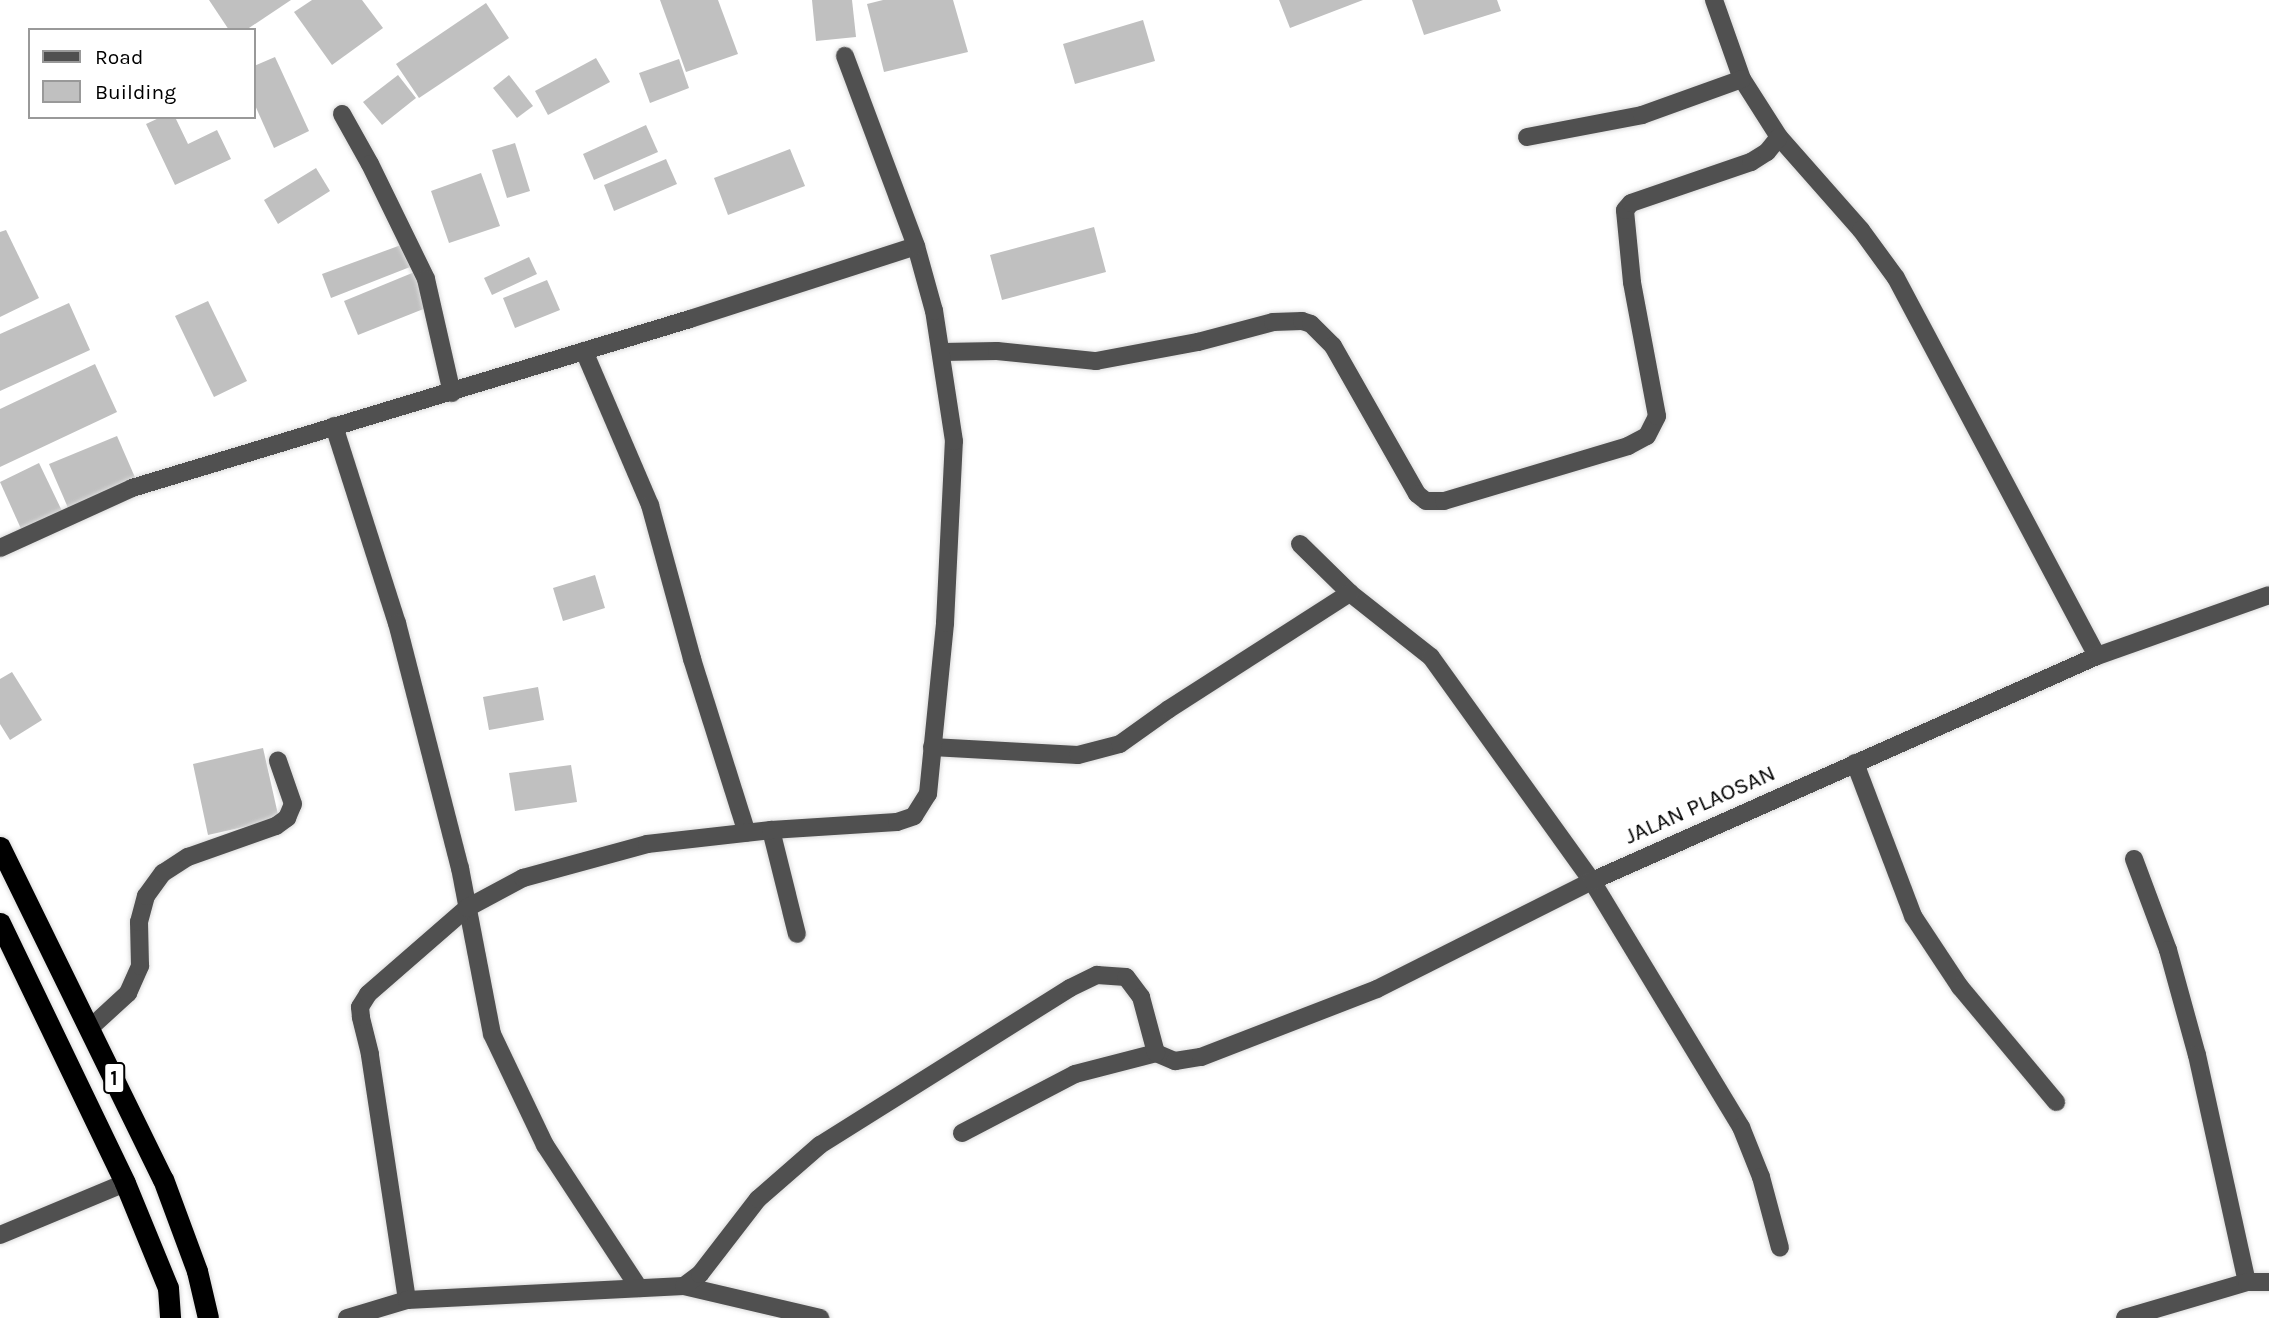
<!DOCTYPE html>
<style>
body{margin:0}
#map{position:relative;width:2269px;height:1318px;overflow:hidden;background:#fff;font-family:Karla,sans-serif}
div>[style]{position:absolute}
.building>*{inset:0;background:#c0c0c0}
.roads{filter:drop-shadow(0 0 2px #dbdbdb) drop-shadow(0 0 2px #dbdbdb)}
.minor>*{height:18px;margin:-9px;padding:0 9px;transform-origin:9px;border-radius:9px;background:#505050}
.highway>*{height:21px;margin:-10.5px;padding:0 10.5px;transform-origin:10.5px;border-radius:10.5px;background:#000}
span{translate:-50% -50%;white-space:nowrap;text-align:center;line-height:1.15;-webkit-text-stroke:7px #fff;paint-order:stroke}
.shield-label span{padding:2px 5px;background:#fff;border:2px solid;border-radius:5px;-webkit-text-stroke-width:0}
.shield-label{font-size:21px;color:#000;font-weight:700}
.street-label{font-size:23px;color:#000}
.legend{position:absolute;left:28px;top:28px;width:228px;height:91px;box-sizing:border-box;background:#fff;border:2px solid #999;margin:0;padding:9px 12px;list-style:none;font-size:21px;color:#000}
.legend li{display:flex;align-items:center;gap:14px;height:35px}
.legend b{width:35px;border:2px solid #999}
</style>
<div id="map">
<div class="building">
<i style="clip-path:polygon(209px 0,291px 0,246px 30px,229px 30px)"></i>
<i style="clip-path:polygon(312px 0,362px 0,383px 28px,332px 65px,294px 12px)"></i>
<i style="clip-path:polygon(660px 0,718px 0,738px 54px,686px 72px)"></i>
<i style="clip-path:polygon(812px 0,852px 0,856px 37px,816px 41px)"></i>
<i style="clip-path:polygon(883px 0,953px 0,968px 52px,884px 72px,867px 4px)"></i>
<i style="clip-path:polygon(1279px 0,1363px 0,1290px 28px)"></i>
<i style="clip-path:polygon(1412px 0,1497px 0,1501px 11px,1424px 35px)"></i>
<i style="clip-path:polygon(486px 3px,509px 38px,419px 98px,396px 64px)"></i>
<i style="clip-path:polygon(1143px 20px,1155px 61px,1075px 84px,1063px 44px)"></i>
<i style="clip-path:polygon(275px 57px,309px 131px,274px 148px,254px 103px,254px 66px)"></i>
<i style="clip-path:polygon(596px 58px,610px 82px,548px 115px,535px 91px)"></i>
<i style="clip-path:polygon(679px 59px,689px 88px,650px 103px,639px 73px)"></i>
<i style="clip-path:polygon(398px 75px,416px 98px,382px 125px,363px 102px)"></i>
<i style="clip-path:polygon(509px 75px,533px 106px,517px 118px,493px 88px)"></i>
<i style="clip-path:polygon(161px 117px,175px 117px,188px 144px,217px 130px,231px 159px,175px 185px,146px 124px)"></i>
<i style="clip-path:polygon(646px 125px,658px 152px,594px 180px,583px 154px)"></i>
<i style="clip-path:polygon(515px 143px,530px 191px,507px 198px,492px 150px)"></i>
<i style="clip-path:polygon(790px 149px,805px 186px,728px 215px,714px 178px)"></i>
<i style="clip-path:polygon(666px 159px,677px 184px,614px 211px,604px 185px)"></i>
<i style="clip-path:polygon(316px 168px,330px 191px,278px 224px,264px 200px)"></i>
<i style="clip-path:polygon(481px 173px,500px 226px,449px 243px,431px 191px)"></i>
<i style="clip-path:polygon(1094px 227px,1106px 272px,1002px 300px,990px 255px)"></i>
<i style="clip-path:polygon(6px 230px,39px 298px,0 317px,0 232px)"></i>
<i style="clip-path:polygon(401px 245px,410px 267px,331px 298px,322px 274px)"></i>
<i style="clip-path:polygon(529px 257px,537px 274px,492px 295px,484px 278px)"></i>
<i style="clip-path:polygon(417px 271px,431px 306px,358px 335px,344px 301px)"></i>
<i style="clip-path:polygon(547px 280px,560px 310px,515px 328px,503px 298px)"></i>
<i style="clip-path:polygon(208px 301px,247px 381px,214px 397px,175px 316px)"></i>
<i style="clip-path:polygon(69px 303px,90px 350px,0 391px,0 334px)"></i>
<i style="clip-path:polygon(95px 364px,117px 412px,0 467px,0 409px)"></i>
<i style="clip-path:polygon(117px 436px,137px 482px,69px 510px,49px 464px)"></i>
<i style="clip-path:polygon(39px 463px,63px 513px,22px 531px,0 482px)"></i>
<i style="clip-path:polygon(595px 575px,605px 608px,563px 621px,553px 588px)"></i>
<i style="clip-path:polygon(12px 672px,42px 720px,10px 740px,0 724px,0 679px)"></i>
<i style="clip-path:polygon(538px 687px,544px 720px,489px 730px,483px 697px)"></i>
<i style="clip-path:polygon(263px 748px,279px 819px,208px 835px,193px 764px)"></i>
<i style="clip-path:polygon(571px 765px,577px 802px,515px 811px,509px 773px)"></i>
</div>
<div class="roads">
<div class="minor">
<i style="left:1714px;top:0;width:84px;rotate:70.5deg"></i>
<i style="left:1742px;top:79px;width:69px;rotate:57.5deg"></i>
<i style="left:1779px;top:137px;width:124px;rotate:48.6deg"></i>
<i style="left:1861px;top:230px;width:59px;rotate:53.9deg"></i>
<i style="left:1896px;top:278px;width:428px;rotate:62deg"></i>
<i style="left:342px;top:114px;width:57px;rotate:60.8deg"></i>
<i style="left:370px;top:164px;width:128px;rotate:64deg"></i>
<i style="left:426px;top:279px;width:117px;rotate:77.2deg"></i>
<i style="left:1527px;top:137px;width:117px;rotate:-10.8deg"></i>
<i style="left:1642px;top:115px;width:106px;rotate:-19.8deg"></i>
<i style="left:584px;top:351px;width:168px;rotate:66.8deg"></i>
<i style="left:650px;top:505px;width:160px;rotate:74.7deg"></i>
<i style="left:692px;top:659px;width:182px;rotate:72.5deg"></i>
<i style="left:942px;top:352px;width:55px;rotate:-1deg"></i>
<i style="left:997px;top:351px;width:100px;rotate:5.8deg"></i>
<i style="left:1096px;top:361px;width:104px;rotate:-10.6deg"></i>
<i style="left:1198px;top:342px;width:78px;rotate:-14.9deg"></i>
<i style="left:1273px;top:322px;width:29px;rotate:-2deg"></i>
<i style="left:1302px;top:321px;width:9px;rotate:18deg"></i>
<i style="left:1311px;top:324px;width:31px;rotate:45deg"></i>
<i style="left:1333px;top:346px;width:170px;rotate:60.4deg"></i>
<i style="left:1417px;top:494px;width:11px;rotate:38deg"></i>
<i style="left:1426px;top:501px;width:18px"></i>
<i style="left:1444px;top:501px;width:192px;rotate:-16.6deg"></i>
<i style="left:1628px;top:446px;width:21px;rotate:-28deg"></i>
<i style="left:1647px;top:436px;width:22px;rotate:-63deg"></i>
<i style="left:1657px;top:416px;width:136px;rotate:-100.6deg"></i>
<i style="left:1632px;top:282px;width:72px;rotate:-95.6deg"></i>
<i style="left:1625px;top:210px;width:9px;rotate:-49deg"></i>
<i style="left:1631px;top:203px;width:127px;rotate:-18.9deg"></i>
<i style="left:1751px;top:162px;width:19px;rotate:-32deg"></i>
<i style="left:1767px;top:152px;width:19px;rotate:-51deg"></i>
<i style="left:334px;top:426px;width:207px;rotate:72.3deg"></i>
<i style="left:397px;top:623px;width:253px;rotate:75.6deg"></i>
<i style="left:460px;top:868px;width:169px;rotate:79.1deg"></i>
<i style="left:492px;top:1034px;width:123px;rotate:64.5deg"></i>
<i style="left:545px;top:1145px;width:171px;rotate:56.7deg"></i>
<i style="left:1300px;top:544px;width:70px;rotate:44.4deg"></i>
<i style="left:1350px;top:593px;width:103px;rotate:38.3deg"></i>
<i style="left:1431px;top:657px;width:276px;rotate:54.3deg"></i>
<i style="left:1592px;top:881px;width:288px;rotate:58.8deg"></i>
<i style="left:1741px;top:1127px;width:54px;rotate:68.2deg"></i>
<i style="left:1761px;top:1177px;width:73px;rotate:75deg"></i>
<i style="left:0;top:548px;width:145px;rotate:-24.4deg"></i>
<i style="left:132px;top:488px;width:583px;rotate:-16.85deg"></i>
<i style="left:690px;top:319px;width:237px;rotate:-17.9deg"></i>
<i style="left:932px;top:747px;width:146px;rotate:3.1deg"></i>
<i style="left:1078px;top:755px;width:43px;rotate:-14.7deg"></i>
<i style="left:1120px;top:744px;width:60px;rotate:-35.5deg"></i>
<i style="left:1169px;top:709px;width:215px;rotate:-32.7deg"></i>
<i style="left:1855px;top:763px;width:164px;rotate:69.2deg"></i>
<i style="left:1913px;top:916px;width:85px;rotate:56.5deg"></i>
<i style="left:1960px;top:987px;width:150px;rotate:50.1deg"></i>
<i style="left:771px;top:830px;width:107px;rotate:76deg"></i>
<i style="left:2134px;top:859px;width:97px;rotate:69.5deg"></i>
<i style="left:2168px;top:950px;width:109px;rotate:74.6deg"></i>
<i style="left:2197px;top:1055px;width:232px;rotate:77.6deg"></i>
<i style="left:90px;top:1028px;width:52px;rotate:-42.6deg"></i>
<i style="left:128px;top:993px;width:30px;rotate:-66deg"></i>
<i style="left:140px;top:966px;width:44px;rotate:-91.3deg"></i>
<i style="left:139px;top:922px;width:27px;rotate:-75deg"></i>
<i style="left:146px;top:896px;width:29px;rotate:-54deg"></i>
<i style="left:163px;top:873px;width:30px;rotate:-33deg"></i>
<i style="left:188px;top:857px;width:93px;rotate:-19.4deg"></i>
<i style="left:276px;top:826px;width:14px;rotate:-36deg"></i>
<i style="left:287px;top:818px;width:15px;rotate:-67deg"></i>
<i style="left:293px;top:804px;width:46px;rotate:-109.2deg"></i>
<i style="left:1156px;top:1053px;width:21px;rotate:23deg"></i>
<i style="left:1175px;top:1061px;width:26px;rotate:-9deg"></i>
<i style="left:1201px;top:1057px;width:189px;rotate:-21.1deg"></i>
<i style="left:1377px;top:989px;width:241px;rotate:-26.7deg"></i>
<i style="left:1592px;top:881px;width:553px;rotate:-24.02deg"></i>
<i style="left:2097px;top:656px;width:182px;rotate:-19.5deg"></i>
<i style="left:962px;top:1133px;width:127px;rotate:-27.6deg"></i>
<i style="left:1075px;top:1074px;width:84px;rotate:-14.5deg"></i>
<i style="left:0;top:1235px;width:135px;rotate:-22.6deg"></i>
<i style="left:684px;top:1286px;width:140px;rotate:13.2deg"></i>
<i style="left:407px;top:1300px;width:249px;rotate:-98.6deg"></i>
<i style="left:370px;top:1054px;width:38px;rotate:-104deg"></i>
<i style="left:361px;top:1017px;width:10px;rotate:-96deg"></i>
<i style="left:360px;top:1007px;width:15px;rotate:-58deg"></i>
<i style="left:368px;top:994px;width:131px;rotate:-41deg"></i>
<i style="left:467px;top:908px;width:64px;rotate:-28.2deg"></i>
<i style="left:523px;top:878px;width:129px;rotate:-15.3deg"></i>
<i style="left:647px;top:844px;width:125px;rotate:-6.4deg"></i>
<i style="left:771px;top:830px;width:126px;rotate:-3.6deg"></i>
<i style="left:897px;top:822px;width:18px;rotate:-19deg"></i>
<i style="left:914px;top:816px;width:26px;rotate:-58deg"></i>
<i style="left:928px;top:794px;width:172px;rotate:-84.3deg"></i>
<i style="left:945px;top:623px;width:182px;rotate:-87.2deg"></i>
<i style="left:954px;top:441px;width:132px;rotate:-98.7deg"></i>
<i style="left:934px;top:311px;width:67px;rotate:-105.5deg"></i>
<i style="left:916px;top:246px;width:203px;rotate:-110.5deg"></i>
<i style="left:347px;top:1318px;width:63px;rotate:-16.7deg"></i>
<i style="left:407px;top:1300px;width:277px;rotate:-2.9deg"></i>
<i style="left:684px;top:1286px;width:20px;rotate:-37deg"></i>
<i style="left:700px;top:1274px;width:95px;rotate:-52.3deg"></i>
<i style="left:758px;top:1199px;width:82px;rotate:-41.1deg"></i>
<i style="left:820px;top:1145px;width:295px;rotate:-32.1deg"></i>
<i style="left:1070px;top:988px;width:30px;rotate:-26deg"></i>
<i style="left:1097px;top:975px;width:29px;rotate:4deg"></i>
<i style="left:1126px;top:977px;width:25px;rotate:53deg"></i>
<i style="left:1141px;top:997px;width:58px;rotate:75deg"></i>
<i style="left:2125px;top:1318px;width:127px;rotate:-16.4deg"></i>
<i style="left:2247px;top:1282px;width:22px"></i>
</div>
<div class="highway">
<i style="left:0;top:847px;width:370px;rotate:63.9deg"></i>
<i style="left:163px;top:1179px;width:98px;rotate:69.7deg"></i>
<i style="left:197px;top:1271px;width:48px;rotate:76.8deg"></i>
<i style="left:0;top:923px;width:288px;rotate:64.3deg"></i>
<i style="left:125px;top:1183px;width:113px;rotate:67.7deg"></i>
<i style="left:168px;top:1288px;width:30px;rotate:86deg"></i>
</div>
</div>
<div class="shield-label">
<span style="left:114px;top:1078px">1</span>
</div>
<div class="street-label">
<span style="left:1700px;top:805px;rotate:-24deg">JALAN PLAOSAN</span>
</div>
<ul class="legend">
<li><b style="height:9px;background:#505050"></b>Road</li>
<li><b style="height:19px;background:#c0c0c0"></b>Building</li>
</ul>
</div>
